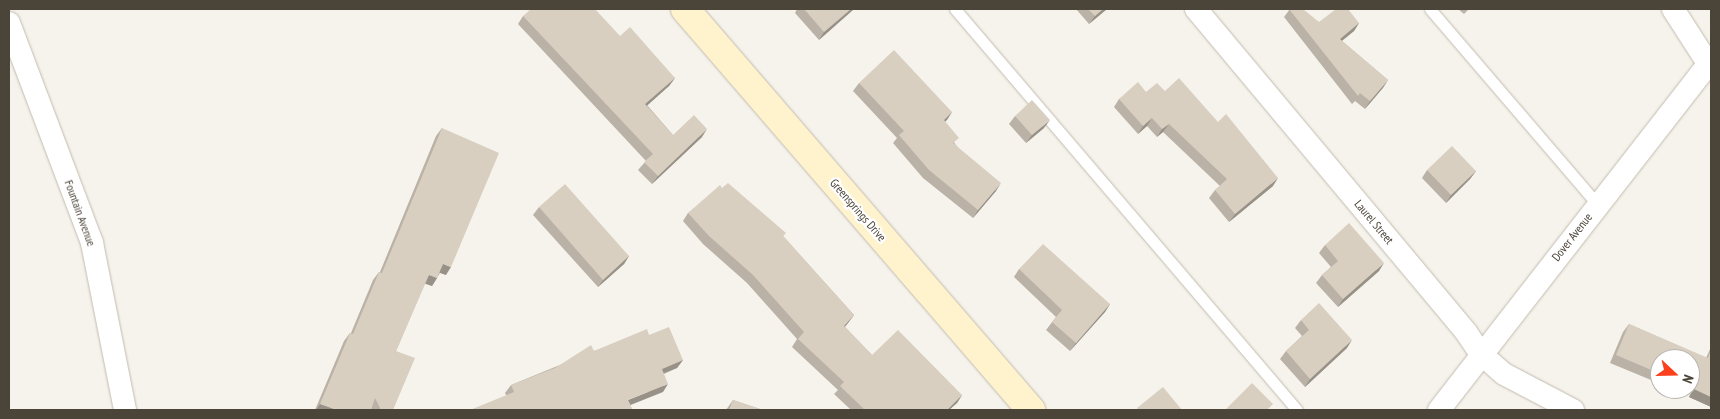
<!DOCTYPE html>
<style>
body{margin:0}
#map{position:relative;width:1720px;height:419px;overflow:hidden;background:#f6f3ec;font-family:"PT Sans Narrow",sans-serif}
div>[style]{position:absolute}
.roads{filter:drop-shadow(0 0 1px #c2bbae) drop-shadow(0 0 1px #c2bbae)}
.lane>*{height:11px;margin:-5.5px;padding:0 5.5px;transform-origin:5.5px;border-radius:5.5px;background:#fff}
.street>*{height:22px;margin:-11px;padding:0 11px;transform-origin:11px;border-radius:11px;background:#fff}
.secondary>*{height:28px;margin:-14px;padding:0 14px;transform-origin:14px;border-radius:14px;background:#fff3cd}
.wall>*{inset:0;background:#bab2a6}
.shaded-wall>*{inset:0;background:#979187}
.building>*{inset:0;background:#d8cfc1}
span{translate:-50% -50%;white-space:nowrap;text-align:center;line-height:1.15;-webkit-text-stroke:4.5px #fff;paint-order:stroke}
.street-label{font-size:12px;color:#4b4439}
.frame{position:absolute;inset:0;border:10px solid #4b4439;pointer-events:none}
.north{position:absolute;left:1650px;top:349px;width:50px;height:50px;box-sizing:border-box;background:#fff;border:1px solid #b7b4b0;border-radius:50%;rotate:111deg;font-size:14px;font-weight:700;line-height:20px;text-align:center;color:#4b4439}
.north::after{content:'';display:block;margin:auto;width:18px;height:22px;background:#fc3f1d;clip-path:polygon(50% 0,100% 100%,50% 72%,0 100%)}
</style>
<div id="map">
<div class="roads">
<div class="lane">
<i style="left:955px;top:9px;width:527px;rotate:49.54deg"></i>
<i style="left:1430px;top:9px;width:258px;rotate:49.4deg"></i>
</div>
<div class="street">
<i style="left:1196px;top:9px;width:421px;rotate:50.1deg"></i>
<i style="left:1466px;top:332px;width:27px;rotate:56deg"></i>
<i style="left:1481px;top:354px;width:30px;rotate:41deg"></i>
<i style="left:1504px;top:374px;width:78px;rotate:27.6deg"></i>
<i style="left:1673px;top:9px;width:70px;rotate:57.2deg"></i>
<i style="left:9px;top:23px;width:235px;rotate:69.3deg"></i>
<i style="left:92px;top:243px;width:170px;rotate:78.8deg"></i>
<i style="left:1439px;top:410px;width:437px;rotate:-52.1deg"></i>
</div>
<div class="secondary">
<i style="left:685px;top:9px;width:530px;rotate:49.21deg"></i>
</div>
</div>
<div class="wall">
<i style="clip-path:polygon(797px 9px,854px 9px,819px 40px,795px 13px)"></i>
<i style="clip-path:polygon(1076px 9px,1107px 9px,1089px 24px)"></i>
<i style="clip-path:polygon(1290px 9px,1319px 22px,1359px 23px,1354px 31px,1342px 41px,1388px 80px,1365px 109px,1355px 101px,1352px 104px,1284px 17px)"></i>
<i style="clip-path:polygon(1458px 9px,1469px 9px,1464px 14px)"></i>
<i style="clip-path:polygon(523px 16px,620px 36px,675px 78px,669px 86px,647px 105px,673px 135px,702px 137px,652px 184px,638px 170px,646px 161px,518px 24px)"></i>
<i style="clip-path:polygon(859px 83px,952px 112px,945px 122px,955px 144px,996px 191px,973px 218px,923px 178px,893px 143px,897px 138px,853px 91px)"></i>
<i style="clip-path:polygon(1165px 91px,1273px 186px,1229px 222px,1209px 198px,1215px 190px,1220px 186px,1163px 132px,1157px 137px,1147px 126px,1138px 134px,1114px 107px,1119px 99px,1146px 92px)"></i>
<i style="clip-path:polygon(1015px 116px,1044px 128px,1026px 143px,1009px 124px)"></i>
<i style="clip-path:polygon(442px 128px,446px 275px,440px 273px,432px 286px,425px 283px,396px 351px,393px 410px,315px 410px,344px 341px,350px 333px,351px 333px,373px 280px,379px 272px,380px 272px,436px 136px)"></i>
<i style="clip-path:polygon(1427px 170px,1476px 171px,1470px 179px,1446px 203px,1422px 178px)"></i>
<i style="clip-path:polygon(722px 188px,783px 236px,854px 315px,845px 327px,872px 355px,962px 395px,957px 403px,949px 410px,851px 410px,834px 394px,838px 390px,792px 347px,797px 339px,747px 283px,703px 244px,683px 221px,688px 213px)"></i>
<i style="clip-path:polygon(539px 207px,629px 256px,624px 264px,598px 287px,533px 215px)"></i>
<i style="clip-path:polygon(1325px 245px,1379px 271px,1338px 307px,1316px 283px,1322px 275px,1331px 267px,1319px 253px)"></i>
<i style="clip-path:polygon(1019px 269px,1110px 304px,1105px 312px,1070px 351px,1046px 330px,1056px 317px,1014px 277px)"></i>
<i style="clip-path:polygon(1301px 320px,1347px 348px,1305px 387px,1280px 359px,1286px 351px,1302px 336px,1295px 328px)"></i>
<i style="clip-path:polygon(1629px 324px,1706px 358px,1711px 347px,1711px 407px,1689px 397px,1692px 390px,1690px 389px,1690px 359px,1660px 376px,1655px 374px,1651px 380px,1610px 363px,1623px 332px)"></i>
<i style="clip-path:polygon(649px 335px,683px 360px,677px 368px,664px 374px,663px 392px,506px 395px,505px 393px,511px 385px,594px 351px)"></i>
<i style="clip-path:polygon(733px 400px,763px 410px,726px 410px)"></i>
</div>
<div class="shaded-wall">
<i style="clip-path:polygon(851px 9px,854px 9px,819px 40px,824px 32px)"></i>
<i style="clip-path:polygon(1103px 9px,1107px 9px,1089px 24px,1095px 16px)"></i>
<i style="clip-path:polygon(1359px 23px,1354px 31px,1334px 47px,1340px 39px)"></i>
<i style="clip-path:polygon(675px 78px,669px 86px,640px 112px,645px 104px)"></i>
<i style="clip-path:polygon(1388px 80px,1383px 88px,1365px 109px,1370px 101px)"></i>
<i style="clip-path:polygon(952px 112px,947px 120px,938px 128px,944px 120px)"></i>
<i style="clip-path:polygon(1152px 118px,1147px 126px,1138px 134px,1143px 126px)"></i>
<i style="clip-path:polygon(1050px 120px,1044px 128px,1026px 143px,1032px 135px)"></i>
<i style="clip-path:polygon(1169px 124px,1163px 132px,1157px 137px,1162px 129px)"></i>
<i style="clip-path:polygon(707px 129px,702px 137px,652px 184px,658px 176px)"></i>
<i style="clip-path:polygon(1476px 171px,1470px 179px,1446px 203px,1451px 195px)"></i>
<i style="clip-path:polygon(1278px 178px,1273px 186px,1229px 222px,1235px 214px)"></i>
<i style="clip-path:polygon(1001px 183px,996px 191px,973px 218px,978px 210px)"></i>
<i style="clip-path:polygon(629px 256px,624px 264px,598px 287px,603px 280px)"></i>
<i style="clip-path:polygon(1384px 263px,1379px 271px,1338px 307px,1343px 299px)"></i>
<i style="clip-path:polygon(443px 264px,451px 267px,446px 275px,438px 272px)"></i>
<i style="clip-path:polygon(429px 275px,437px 278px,432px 286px,423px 283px)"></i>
<i style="clip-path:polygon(1110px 304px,1105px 312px,1070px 351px,1076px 343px)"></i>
<i style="clip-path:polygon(854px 315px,848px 323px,838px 334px,844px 326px)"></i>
<i style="clip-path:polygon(1352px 340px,1347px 348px,1305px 387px,1310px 379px)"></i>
<i style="clip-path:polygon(683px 360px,677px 368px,656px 376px,662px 369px)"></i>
<i style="clip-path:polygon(1659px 366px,1660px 366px,1660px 376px,1655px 374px)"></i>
<i style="clip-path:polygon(1690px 379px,1698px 382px,1692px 390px,1690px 389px)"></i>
<i style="clip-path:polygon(668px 384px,663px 392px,623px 408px,628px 400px)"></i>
<i style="clip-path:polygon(1694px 389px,1711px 397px,1711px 407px,1689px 397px)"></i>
<i style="clip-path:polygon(962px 395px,957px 403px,949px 410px,947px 410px)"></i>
<i style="clip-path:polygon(320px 404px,334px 409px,333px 410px,316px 410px)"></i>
</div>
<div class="building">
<i style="clip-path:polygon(531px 9px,595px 9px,620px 36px,630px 27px,675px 78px,645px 104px,673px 135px,694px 115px,707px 129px,658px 176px,644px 162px,653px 154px,523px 16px)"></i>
<i style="clip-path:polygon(804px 9px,851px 9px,824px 32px)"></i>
<i style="clip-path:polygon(1088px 9px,1103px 9px,1095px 16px)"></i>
<i style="clip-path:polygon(1289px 9px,1303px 9px,1319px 22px,1336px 9px,1348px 9px,1359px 23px,1340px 39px,1388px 80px,1370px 101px,1360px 93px,1358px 96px)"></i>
<i style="clip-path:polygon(894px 50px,952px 112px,944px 120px,959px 138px,953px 143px,1001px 183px,978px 210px,929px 170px,899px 135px,904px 131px,859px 83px)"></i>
<i style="clip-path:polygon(1179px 78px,1218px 122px,1226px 114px,1278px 178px,1235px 214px,1215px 190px,1227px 179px,1169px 124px,1162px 129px,1152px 118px,1143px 126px,1119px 99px,1138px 82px,1146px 92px,1157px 83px,1165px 91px)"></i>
<i style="clip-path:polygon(1032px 100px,1050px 120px,1032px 135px,1015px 116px)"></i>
<i style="clip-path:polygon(442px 128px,499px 153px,451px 267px,443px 264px,437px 278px,429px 275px,396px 351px,415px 358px,393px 410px,381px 410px,375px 398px,371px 410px,334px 410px,334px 409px,320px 404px,350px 333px,353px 334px,379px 272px,382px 273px)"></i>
<i style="clip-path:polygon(1452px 146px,1476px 171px,1451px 195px,1427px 170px)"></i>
<i style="clip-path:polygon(728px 183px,786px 233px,783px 236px,854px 315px,844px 326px,872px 355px,898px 330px,962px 395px,947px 410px,865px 410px,840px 386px,844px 382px,798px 339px,804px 332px,753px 275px,709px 236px,688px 213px,720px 185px,722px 188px)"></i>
<i style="clip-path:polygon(565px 184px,629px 256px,603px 280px,539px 207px)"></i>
<i style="clip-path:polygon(1349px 223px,1384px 263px,1343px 299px,1322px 275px,1338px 261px,1325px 245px)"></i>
<i style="clip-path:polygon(1043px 244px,1110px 304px,1076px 343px,1052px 322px,1062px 310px,1019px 269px)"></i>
<i style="clip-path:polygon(1319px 303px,1352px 340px,1310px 379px,1286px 351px,1309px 330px,1301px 320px)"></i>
<i style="clip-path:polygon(1629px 324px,1708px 358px,1711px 350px,1711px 397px,1694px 389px,1698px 382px,1690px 379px,1690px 359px,1660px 359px,1660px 366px,1659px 366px,1656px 372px,1616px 355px)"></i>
<i style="clip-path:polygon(669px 327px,683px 360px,662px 369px,668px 384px,628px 400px,633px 410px,470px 410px,514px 392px,511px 385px,555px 368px,591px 345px,594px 351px,647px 329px,649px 335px)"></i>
<i style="clip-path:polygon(1252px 383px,1273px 404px,1267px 410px,1225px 410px)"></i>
<i style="clip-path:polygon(1163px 387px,1182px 410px,1138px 410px,1137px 408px)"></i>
<i style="clip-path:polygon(733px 400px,763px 410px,729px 410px)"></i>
</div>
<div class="street-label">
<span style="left:858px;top:210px;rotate:49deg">Greensprings Drive</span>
<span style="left:80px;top:213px;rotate:70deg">Fountain Avenue</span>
<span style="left:1374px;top:222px;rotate:50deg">Laurel Street</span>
<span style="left:1572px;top:237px;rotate:-52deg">Dover Avenue</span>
</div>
<div class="frame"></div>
<div class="north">N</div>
</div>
